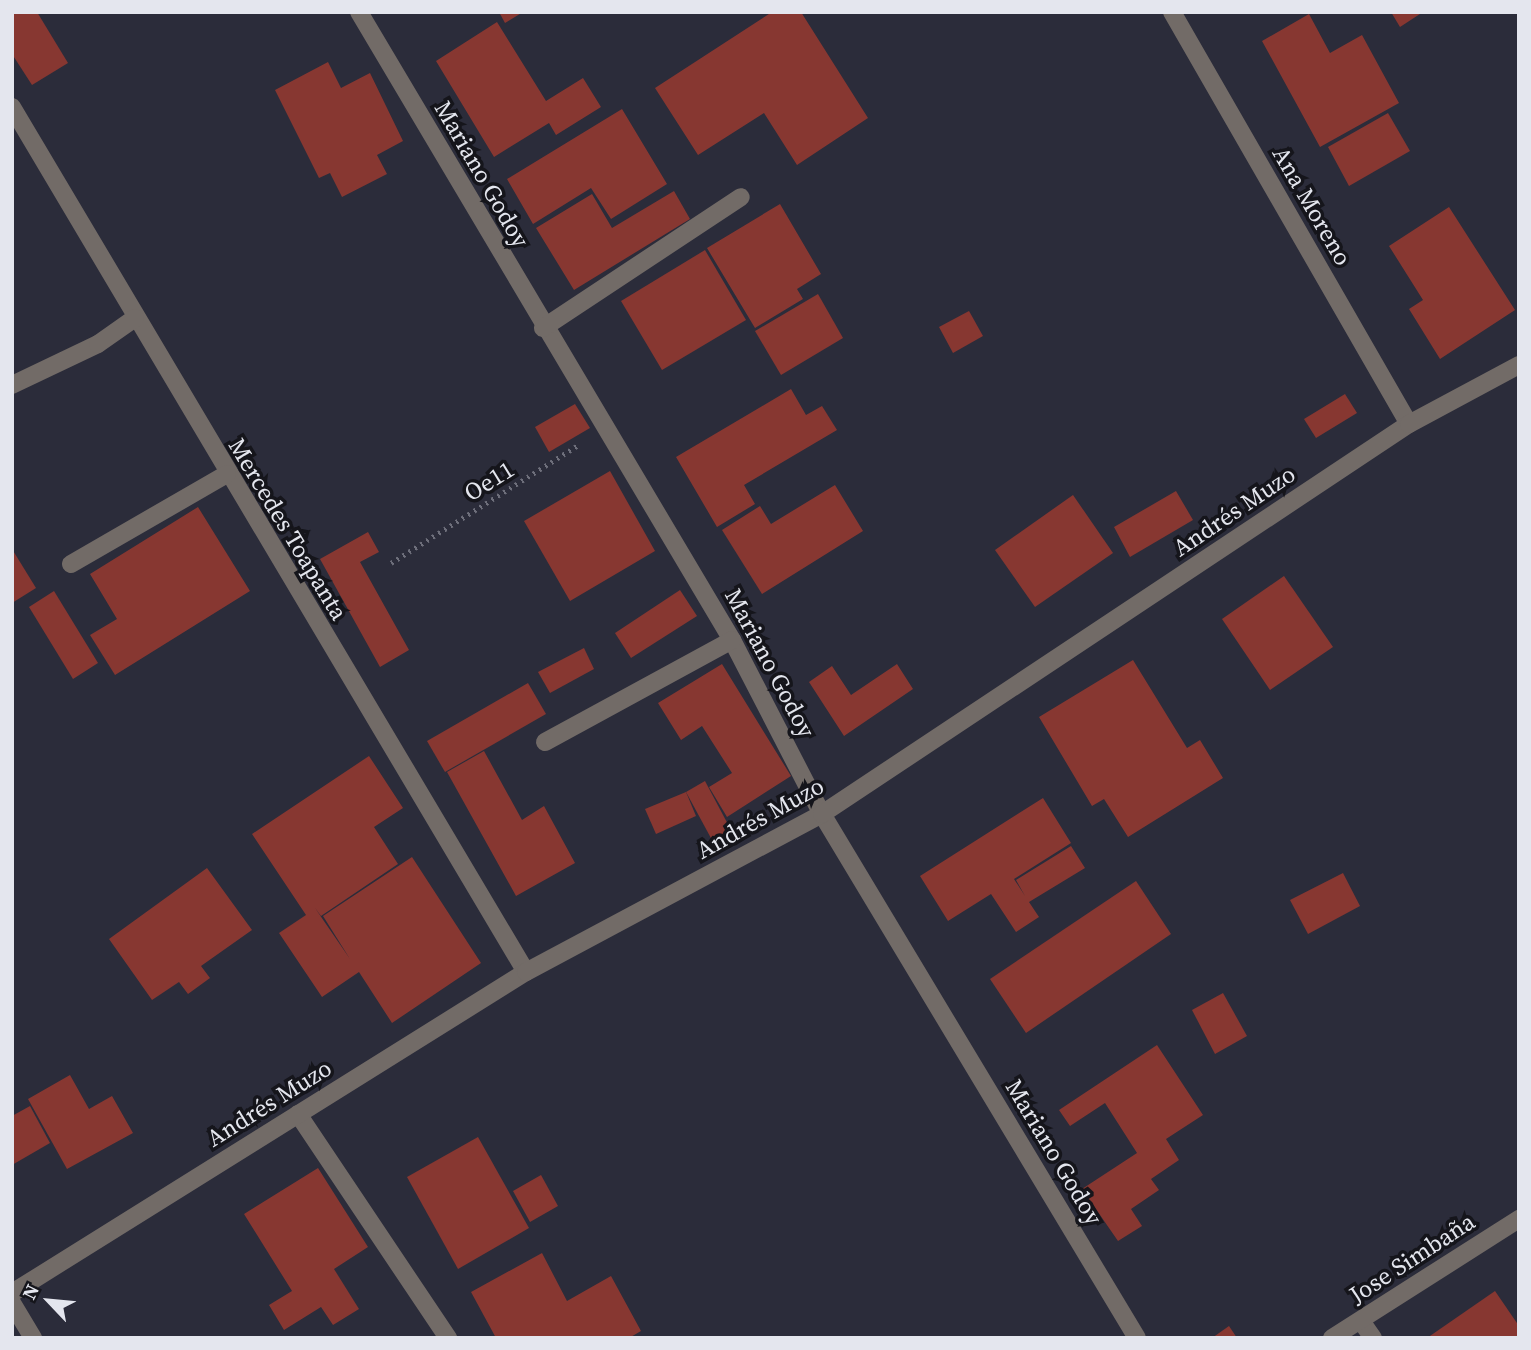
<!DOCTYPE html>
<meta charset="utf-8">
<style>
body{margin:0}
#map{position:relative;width:1531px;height:1350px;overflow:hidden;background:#2b2c3a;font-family:"Source Serif 4",serif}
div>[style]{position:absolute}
.building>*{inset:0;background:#873731}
.path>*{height:4.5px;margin-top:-2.25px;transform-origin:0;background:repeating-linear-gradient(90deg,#6e6f7b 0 2px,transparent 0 7px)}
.minor>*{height:18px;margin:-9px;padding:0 9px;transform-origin:9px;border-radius:9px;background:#726b67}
span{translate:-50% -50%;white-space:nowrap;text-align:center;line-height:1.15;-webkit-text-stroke:7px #15151b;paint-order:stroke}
.street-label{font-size:24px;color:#e4e6ee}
.frame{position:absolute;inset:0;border:14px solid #e4e6ee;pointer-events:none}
.north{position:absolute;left:14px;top:1266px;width:70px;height:70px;-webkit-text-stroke:5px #15151b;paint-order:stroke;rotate:296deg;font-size:19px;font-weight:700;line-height:28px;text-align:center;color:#e4e6ee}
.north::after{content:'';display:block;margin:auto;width:24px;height:32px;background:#e4e6ee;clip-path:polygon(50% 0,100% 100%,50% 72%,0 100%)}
</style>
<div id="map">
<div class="building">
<i style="clip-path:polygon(12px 12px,37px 12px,68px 63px,32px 85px,12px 54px)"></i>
<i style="clip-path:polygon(499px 12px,523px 12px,505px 23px)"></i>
<i style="clip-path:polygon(772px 12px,801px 12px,868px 118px,797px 165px,764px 113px,698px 155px,655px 88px)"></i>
<i style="clip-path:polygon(1391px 12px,1423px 12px,1400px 27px)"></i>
<i style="clip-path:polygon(1309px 14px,1330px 53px,1362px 35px,1399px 103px,1320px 147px,1262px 41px)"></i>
<i style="clip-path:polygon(497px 22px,546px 101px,583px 78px,601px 107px,556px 135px,549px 123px,494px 157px,436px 61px)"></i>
<i style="clip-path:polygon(328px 62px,341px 88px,370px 73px,403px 141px,377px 155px,387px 174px,342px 197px,330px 173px,319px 178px,275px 90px)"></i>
<i style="clip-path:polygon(622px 109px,667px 184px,611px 219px,591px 188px,533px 224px,507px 179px)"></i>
<i style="clip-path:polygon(1388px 113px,1410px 151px,1349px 186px,1328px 147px)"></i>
<i style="clip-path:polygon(674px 191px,690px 219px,574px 290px,536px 228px,592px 194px,612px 228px)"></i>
<i style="clip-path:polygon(780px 204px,821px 274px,797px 289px,803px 299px,755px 328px,707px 248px)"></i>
<i style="clip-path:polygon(1449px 207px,1515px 310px,1440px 359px,1409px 309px,1423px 300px,1389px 246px)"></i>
<i style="clip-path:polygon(705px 250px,746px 320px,662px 370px,621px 301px)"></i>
<i style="clip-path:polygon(818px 294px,843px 338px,781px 375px,755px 331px)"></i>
<i style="clip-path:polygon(969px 311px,983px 336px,953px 353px,939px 327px)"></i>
<i style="clip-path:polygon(791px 389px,806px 415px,822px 406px,837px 430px,744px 485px,755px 504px,717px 527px,676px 457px)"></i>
<i style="clip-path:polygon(1345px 394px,1357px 413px,1316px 438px,1304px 419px)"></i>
<i style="clip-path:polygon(575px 404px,590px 428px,549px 452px,535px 427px)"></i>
<i style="clip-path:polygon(610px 471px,655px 551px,570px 601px,524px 521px)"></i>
<i style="clip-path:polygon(835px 485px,863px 531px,762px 594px,722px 530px,760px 506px,771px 524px)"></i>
<i style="clip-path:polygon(1176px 491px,1193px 520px,1130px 557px,1114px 527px)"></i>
<i style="clip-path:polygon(1073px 495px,1113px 553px,1035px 607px,995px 550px)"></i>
<i style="clip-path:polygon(198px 507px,250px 591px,115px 675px,90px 635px,117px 619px,90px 574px)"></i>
<i style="clip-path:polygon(368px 532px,379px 552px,360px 562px,409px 650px,380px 667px,320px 559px)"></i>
<i style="clip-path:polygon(12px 549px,36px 588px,12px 603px)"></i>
<i style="clip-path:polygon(1284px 576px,1333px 647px,1270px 690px,1222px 619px)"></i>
<i style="clip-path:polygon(680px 590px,697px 616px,631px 658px,615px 633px)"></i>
<i style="clip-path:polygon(54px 591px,98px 663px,73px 679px,29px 607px)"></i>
<i style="clip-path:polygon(584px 648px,594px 669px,550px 693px,538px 672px)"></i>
<i style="clip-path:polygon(1133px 660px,1187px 748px,1200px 740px,1223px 778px,1128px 837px,1104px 799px,1092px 806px,1039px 717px)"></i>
<i style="clip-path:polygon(722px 664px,791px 776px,727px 817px,709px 787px,732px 773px,702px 726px,681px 740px,658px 703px)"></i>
<i style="clip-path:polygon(897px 664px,913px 689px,844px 736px,809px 682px,832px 666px,851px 695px)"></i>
<i style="clip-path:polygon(528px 683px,546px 714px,445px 772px,427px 741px)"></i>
<i style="clip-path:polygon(484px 751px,522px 820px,544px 806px,575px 863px,516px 896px,447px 772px)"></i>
<i style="clip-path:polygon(369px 756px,403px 808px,374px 827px,398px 864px,321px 916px,315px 908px,350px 959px,323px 916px,412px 857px,481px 963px,392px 1023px,359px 972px,322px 997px,279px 933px,306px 915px,252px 834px)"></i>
<i style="clip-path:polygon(705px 781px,731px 830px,712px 840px,686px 792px)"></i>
<i style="clip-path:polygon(686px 792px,696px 816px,656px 834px,645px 809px)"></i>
<i style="clip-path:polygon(1043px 798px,1071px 843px,1014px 879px,1025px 896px,1016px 880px,1071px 846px,1085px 868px,1029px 902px,1039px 917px,1016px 932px,991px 894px,948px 921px,920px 876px)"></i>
<i style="clip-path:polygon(207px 868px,252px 930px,201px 966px,210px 978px,188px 994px,179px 982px,152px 1000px,109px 939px)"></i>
<i style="clip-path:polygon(1343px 873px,1360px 906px,1308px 934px,1290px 900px)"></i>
<i style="clip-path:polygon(1136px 881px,1171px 934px,1026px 1033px,990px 979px)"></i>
<i style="clip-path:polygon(1223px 993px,1247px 1036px,1215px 1054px,1192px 1010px)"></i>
<i style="clip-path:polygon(1157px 1045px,1203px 1115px,1166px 1139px,1179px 1160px,1151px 1179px,1159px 1190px,1131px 1209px,1142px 1226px,1118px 1241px,1082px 1189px,1137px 1153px,1105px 1103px,1070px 1126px,1059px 1110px)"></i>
<i style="clip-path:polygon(70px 1075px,89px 1109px,112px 1096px,133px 1133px,67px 1169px,28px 1099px)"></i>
<i style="clip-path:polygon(30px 1106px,50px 1143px,12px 1165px,12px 1116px)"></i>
<i style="clip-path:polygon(478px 1137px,529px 1228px,458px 1269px,407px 1177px)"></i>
<i style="clip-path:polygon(318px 1168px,368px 1247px,334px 1269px,359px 1309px,333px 1325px,321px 1307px,284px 1330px,269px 1305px,292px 1291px,244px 1214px)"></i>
<i style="clip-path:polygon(541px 1175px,558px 1206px,530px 1222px,513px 1191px)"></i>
<i style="clip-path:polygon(542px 1253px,567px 1301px,611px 1276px,641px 1331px,629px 1338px,496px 1338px,471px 1292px)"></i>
<i style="clip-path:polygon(1495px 1291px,1519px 1326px,1519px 1338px,1427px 1338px)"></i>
<i style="clip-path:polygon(1229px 1326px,1237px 1338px,1212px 1338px)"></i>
</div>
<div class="path">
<i style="left:391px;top:563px;width:220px;rotate:-32.2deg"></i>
</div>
<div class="minor">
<i style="left:359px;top:12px;width:730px;rotate:59.29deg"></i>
<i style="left:732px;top:640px;width:196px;rotate:62.7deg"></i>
<i style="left:822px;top:814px;width:611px;rotate:58.99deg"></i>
<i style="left:1172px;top:12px;width:475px;rotate:60.1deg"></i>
<i style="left:12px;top:107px;width:1006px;rotate:59.28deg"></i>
<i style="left:543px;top:328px;width:237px;rotate:-33.5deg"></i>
<i style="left:12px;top:385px;width:95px;rotate:-25.5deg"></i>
<i style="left:98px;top:344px;width:45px;rotate:-35.1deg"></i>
<i style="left:71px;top:564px;width:180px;rotate:-30deg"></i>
<i style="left:545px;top:742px;width:213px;rotate:-28.6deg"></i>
<i style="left:298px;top:1114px;width:270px;rotate:56.2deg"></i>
<i style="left:12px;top:1293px;width:606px;rotate:-31.99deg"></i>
<i style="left:526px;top:972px;width:336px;rotate:-28.1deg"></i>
<i style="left:822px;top:814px;width:705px;rotate:-33.6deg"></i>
<i style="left:1409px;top:424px;width:125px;rotate:-28.2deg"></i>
<i style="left:12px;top:1303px;width:41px;rotate:59deg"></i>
<i style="left:1361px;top:1321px;width:21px;rotate:55deg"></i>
<i style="left:1332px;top:1338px;width:222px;rotate:-32.5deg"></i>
</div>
<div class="street-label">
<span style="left:482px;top:174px;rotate:60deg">Mariano Godoy</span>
<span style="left:1312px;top:206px;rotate:60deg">Ana Moreno</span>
<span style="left:489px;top:481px;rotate:-32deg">Oe11</span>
<span style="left:1234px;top:511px;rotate:-34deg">Andrés Muzo</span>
<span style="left:288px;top:529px;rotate:59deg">Mercedes Toapanta</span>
<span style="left:770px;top:663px;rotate:62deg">Mariano Godoy</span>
<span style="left:760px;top:818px;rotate:-29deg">Andrés Muzo</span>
<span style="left:269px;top:1103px;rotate:-32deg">Andrés Muzo</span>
<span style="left:1054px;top:1152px;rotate:59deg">Mariano Godoy</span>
<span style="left:1412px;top:1258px;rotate:-33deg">Jose Simbaña</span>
</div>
<div class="frame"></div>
<div class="north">N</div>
</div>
